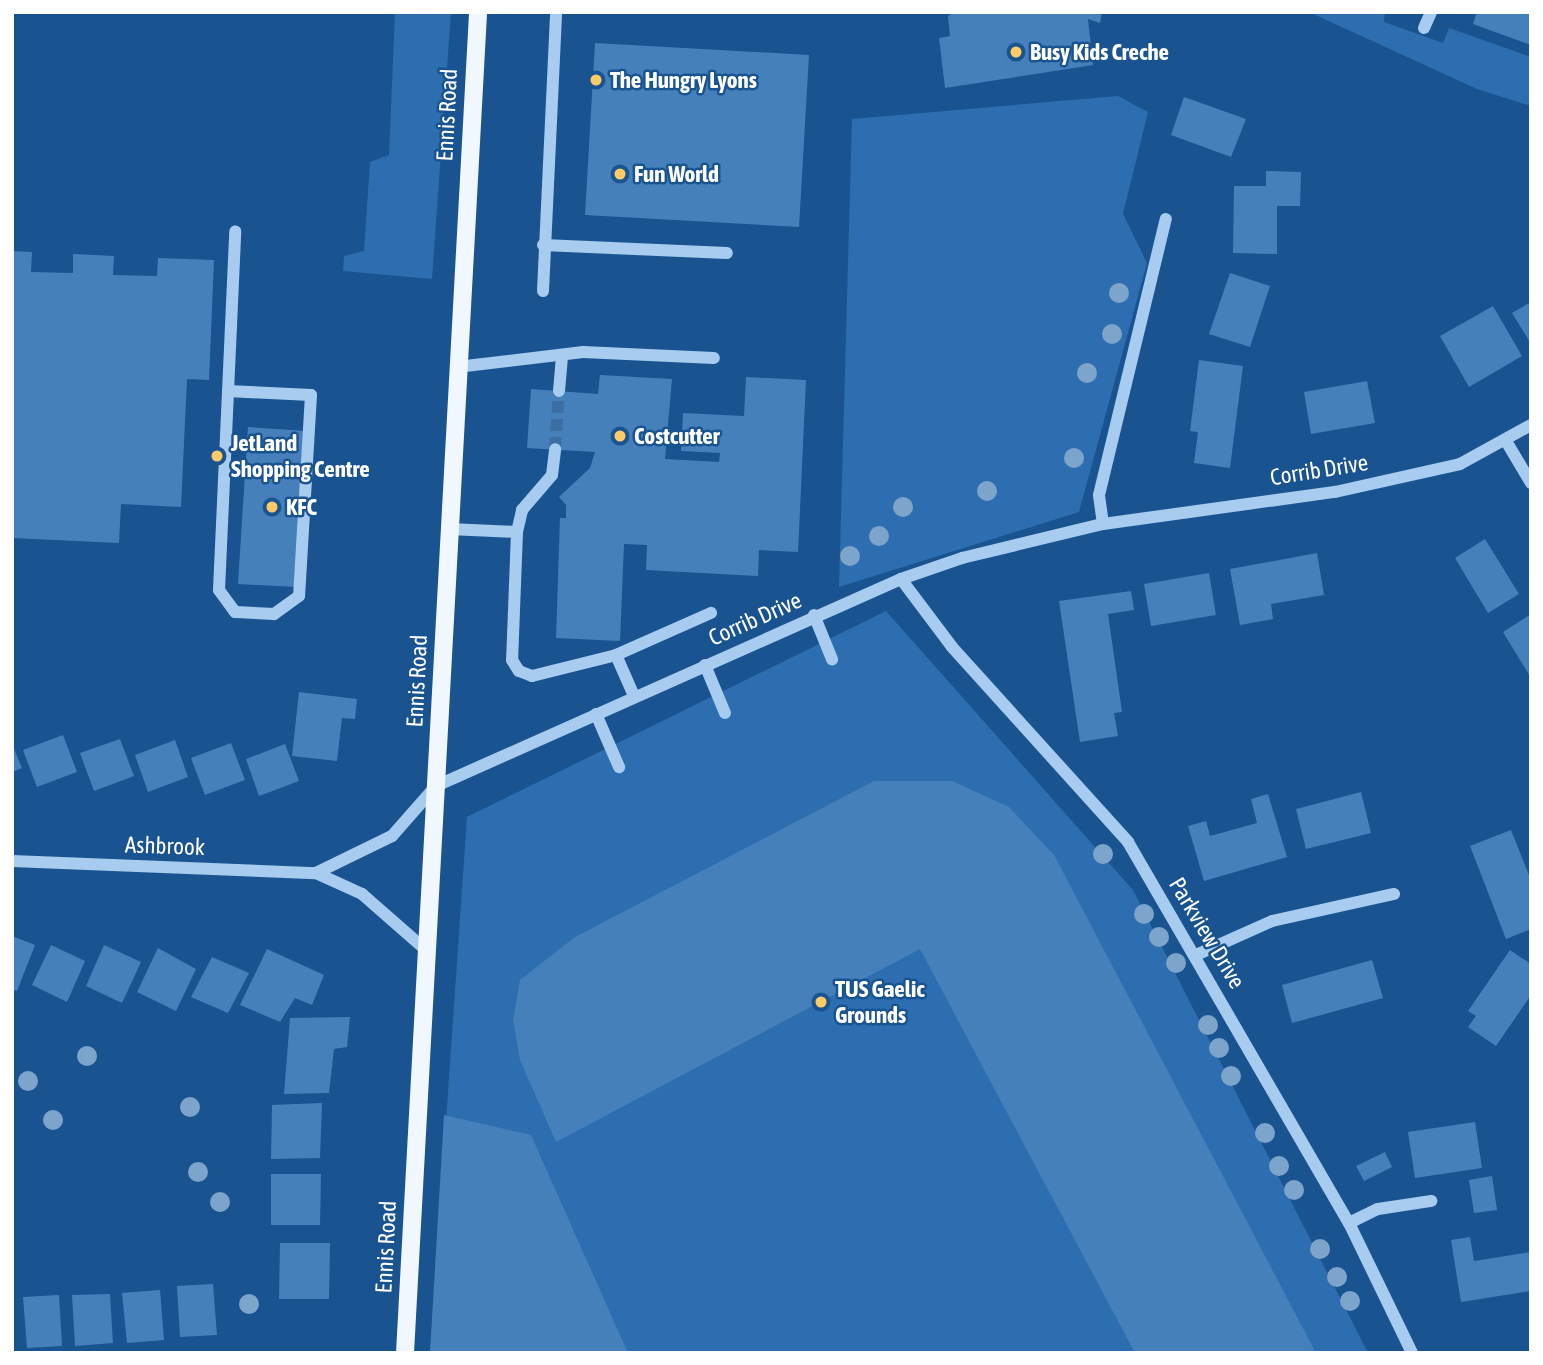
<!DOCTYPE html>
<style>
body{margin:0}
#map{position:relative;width:1543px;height:1365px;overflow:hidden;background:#195491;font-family:"Asap Condensed",sans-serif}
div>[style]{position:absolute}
.green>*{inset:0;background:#2c6eaf}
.building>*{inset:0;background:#4680ba}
.minor-tunnel>*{height:12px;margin-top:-6px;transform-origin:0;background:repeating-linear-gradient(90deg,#3c6ea2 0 12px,transparent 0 18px)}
.minor>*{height:12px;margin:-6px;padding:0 6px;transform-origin:6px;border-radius:6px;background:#a8ccef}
.major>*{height:18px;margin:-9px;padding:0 9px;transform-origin:9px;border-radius:9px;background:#f0f7ff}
.trees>*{width:20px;height:20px;margin:-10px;border-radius:50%;background:#7da4cb}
.dots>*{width:19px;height:19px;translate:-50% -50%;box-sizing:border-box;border:4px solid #195491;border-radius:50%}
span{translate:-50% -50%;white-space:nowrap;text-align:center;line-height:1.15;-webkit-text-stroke:5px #195491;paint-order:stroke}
.poi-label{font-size:23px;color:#fff;font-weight:700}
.left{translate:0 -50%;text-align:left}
.street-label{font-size:23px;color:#fff}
.frame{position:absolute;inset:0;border:14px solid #fff;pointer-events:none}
</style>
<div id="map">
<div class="green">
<i style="clip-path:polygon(395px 12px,451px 12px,432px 279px,343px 271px,344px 256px,364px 251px,370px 162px,389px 155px)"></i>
<i style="clip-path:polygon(1309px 12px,1385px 12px,1384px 22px,1443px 43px,1449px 28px,1531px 57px,1531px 106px,1477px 89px)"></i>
<i style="clip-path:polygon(1118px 96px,1148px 112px,1123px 214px,1147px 263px,1079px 512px,839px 587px,852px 119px)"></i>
<i style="clip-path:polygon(886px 611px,1133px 890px,1368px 1353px,430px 1353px,467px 817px)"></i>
</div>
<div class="building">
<i style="clip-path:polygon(954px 12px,1102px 12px,1100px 23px,1088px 19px,1093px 65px,945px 88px,939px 38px,950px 36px,948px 16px)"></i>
<i style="clip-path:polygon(1477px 12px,1531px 12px,1531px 45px,1473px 24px)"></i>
<i style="clip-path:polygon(595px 43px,809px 55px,799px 227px,585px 215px)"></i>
<i style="clip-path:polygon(1184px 97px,1246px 119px,1231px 157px,1171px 135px)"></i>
<i style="clip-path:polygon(1266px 171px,1301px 172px,1300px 206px,1277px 206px,1277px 254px,1233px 253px,1234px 186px,1266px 186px)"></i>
<i style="clip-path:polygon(12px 251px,32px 252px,31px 272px,73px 273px,73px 254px,114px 256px,113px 275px,157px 276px,158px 258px,214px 260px,209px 380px,187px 379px,181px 507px,121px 504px,119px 543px,12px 538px)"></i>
<i style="clip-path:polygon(1230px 273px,1270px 286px,1250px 347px,1209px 334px)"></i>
<i style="clip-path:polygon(1531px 302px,1531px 344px,1512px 313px)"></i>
<i style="clip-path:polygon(1493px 306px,1522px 356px,1469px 387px,1440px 336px)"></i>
<i style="clip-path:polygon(1199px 360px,1243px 366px,1230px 468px,1194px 463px,1198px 432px,1190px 431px)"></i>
<i style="clip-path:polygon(600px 375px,672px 379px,665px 459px,719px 462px,720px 453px,681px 451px,683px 413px,744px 416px,746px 377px,806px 380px,798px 552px,759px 550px,758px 576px,646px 570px,647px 545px,624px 544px,620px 641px,556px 638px,560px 518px,566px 518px,566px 505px,559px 497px,590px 468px,595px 452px,527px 448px,531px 389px,598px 394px)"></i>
<i style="clip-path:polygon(1367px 381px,1375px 423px,1311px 434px,1304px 392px)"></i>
<i style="clip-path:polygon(248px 427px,305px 431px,296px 587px,238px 584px)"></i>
<i style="clip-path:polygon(1485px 539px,1519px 594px,1488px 613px,1455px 558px)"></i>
<i style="clip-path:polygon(1317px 553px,1324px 595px,1271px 604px,1273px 619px,1240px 625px,1230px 569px)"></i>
<i style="clip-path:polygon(1209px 573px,1216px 615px,1151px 626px,1144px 584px)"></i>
<i style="clip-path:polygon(1131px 591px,1134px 610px,1108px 614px,1122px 712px,1114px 713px,1118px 736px,1080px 742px,1059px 601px)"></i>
<i style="clip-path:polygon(1531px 614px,1531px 678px,1503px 632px)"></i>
<i style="clip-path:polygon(299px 692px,357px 699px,355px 719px,342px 718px,337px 761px,292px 756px)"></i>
<i style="clip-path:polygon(63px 735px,77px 772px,37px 787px,23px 750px)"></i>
<i style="clip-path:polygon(120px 739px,134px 776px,94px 791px,80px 753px)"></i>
<i style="clip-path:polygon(175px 740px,188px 777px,148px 792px,135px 755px)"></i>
<i style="clip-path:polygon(231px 743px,245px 780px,205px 795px,191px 758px)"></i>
<i style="clip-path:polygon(12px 744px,22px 768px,12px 772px)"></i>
<i style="clip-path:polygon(285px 744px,299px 781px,259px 796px,246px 759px)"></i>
<i style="clip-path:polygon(874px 781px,952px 781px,1009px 807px,1054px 855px,1316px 1353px,1135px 1353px,920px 949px,556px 1142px,520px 1060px,513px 1020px,520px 980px,575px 937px)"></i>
<i style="clip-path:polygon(1361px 792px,1371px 833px,1306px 849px,1296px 809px)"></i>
<i style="clip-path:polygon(1268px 794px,1287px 857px,1204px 881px,1188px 826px,1206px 821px,1210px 836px,1257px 823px,1251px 799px)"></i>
<i style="clip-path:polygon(1511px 830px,1531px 880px,1531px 929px,1506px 939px,1470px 846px)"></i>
<i style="clip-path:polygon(12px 936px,35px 945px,17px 991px,12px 989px)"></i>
<i style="clip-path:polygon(51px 945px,85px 961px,67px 1002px,32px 985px)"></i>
<i style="clip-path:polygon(104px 945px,141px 962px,122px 1003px,86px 986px)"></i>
<i style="clip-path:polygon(158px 948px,196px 969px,176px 1011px,137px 992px)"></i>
<i style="clip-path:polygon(267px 949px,324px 975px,312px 1005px,295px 998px,280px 1022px,240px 1005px)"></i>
<i style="clip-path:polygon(1510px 950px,1531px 964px,1531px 995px,1496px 1046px,1468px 1027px,1476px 1016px,1468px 1011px)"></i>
<i style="clip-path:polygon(212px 957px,249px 973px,228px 1013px,191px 997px)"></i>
<i style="clip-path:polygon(1372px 960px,1383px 998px,1292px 1023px,1282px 985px)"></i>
<i style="clip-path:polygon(350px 1017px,347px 1047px,334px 1049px,329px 1093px,284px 1094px,290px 1018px)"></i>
<i style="clip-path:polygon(322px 1103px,320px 1158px,271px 1159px,272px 1105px)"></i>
<i style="clip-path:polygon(444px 1115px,531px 1135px,628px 1353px,430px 1353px)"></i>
<i style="clip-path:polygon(1475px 1122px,1482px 1168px,1415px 1178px,1408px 1132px)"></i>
<i style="clip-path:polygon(1385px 1152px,1392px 1167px,1364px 1181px,1356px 1166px)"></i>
<i style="clip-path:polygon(271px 1174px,321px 1174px,320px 1225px,271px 1225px)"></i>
<i style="clip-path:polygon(1492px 1176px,1497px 1210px,1474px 1213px,1469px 1180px)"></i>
<i style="clip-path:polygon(1470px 1237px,1474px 1261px,1531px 1252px,1531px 1291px,1461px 1302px,1451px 1240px)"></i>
<i style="clip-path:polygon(280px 1243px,330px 1243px,329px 1299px,279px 1299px)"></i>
<i style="clip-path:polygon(213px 1284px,217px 1335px,180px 1337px,177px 1286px)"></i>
<i style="clip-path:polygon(160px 1290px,164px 1340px,127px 1343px,122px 1293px)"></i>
<i style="clip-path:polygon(110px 1294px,113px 1343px,75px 1346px,72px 1295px)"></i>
<i style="clip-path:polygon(59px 1295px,62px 1346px,27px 1348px,23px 1297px)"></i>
</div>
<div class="minor-tunnel">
<i style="left:555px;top:449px;width:58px;rotate:-86.1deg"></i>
</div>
<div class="minor">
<i style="left:1424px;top:28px;width:17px;rotate:-66deg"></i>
<i style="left:543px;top:245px;width:184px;rotate:2.5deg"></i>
<i style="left:543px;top:291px;width:279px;rotate:-87.3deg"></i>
<i style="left:457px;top:367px;width:127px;rotate:-6.8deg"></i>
<i style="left:583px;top:352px;width:131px;rotate:2.6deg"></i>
<i style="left:228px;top:391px;width:83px;rotate:2.8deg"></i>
<i style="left:311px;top:395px;width:201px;rotate:93.4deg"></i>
<i style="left:299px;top:596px;width:31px;rotate:144deg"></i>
<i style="left:274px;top:614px;width:39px;rotate:-177deg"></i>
<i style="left:235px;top:612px;width:27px;rotate:-126deg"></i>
<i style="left:219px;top:590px;width:359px;rotate:-87.4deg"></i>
<i style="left:559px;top:391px;width:35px;rotate:-85deg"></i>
<i style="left:1506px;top:441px;width:49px;rotate:59.2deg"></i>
<i style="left:1103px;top:524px;width:29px;rotate:-98deg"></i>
<i style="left:1099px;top:495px;width:284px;rotate:-76.4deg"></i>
<i style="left:449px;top:529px;width:68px;rotate:2.5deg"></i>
<i style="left:517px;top:532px;width:128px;rotate:92.2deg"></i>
<i style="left:512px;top:660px;width:13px;rotate:58deg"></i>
<i style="left:519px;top:671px;width:14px;rotate:21deg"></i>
<i style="left:532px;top:676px;width:87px;rotate:-14deg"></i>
<i style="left:616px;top:655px;width:104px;rotate:-23.9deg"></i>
<i style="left:517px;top:532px;width:23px;rotate:-77deg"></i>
<i style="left:522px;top:510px;width:46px;rotate:-49.4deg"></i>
<i style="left:552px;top:475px;width:26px;rotate:-83deg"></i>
<i style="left:901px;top:579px;width:85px;rotate:53.1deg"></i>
<i style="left:952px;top:647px;width:263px;rotate:47.9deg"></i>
<i style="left:1128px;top:842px;width:440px;rotate:59.9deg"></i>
<i style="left:1349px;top:1223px;width:144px;rotate:64.1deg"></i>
<i style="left:814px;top:615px;width:48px;rotate:67.8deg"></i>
<i style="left:616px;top:655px;width:45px;rotate:66.3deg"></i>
<i style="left:705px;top:665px;width:52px;rotate:67.4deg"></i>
<i style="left:596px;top:714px;width:58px;rotate:66.5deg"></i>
<i style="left:12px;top:861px;width:304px;rotate:2.3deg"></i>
<i style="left:316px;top:873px;width:85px;rotate:-26deg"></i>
<i style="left:392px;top:836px;width:67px;rotate:-48.7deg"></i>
<i style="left:436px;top:786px;width:509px;rotate:-24deg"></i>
<i style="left:901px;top:579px;width:65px;rotate:-19deg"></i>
<i style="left:962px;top:558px;width:145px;rotate:-13.6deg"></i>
<i style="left:1103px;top:524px;width:234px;rotate:-7.9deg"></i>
<i style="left:1335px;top:492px;width:128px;rotate:-12.6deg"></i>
<i style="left:1460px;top:464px;width:81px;rotate:-28.8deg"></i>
<i style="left:316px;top:873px;width:51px;rotate:24.5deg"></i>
<i style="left:362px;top:894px;width:85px;rotate:41.2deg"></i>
<i style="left:1196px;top:955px;width:83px;rotate:-24.1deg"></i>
<i style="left:1272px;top:921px;width:125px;rotate:-12.5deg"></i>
<i style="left:1349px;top:1223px;width:32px;rotate:-26deg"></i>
<i style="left:1378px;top:1209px;width:54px;rotate:-8.6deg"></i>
</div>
<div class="major">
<i style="left:405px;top:1353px;width:1343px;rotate:-86.88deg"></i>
</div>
<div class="trees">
<i style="left:1119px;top:293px"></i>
<i style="left:1112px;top:334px"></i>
<i style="left:1087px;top:373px"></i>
<i style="left:1074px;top:458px"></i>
<i style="left:987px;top:491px"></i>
<i style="left:903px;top:507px"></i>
<i style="left:879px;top:536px"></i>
<i style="left:850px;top:556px"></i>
<i style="left:1103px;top:854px"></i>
<i style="left:1144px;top:914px"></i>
<i style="left:1159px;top:937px"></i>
<i style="left:1176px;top:963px"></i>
<i style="left:1208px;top:1025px"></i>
<i style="left:1219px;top:1048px"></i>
<i style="left:87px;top:1056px"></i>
<i style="left:1231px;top:1076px"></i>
<i style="left:28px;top:1081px"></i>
<i style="left:190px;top:1107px"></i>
<i style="left:53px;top:1120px"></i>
<i style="left:1265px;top:1133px"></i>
<i style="left:1279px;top:1166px"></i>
<i style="left:198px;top:1172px"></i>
<i style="left:1294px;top:1190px"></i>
<i style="left:220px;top:1202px"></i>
<i style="left:1320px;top:1249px"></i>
<i style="left:1337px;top:1277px"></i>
<i style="left:1350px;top:1301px"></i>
<i style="left:249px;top:1304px"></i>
</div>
<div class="dots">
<i style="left:1016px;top:52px;background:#ffcb66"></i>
<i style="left:596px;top:80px;background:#ffcb66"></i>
<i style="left:620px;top:174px;background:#ffcb66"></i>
<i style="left:620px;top:436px;background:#ffcb66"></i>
<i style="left:217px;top:456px;background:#ffcb66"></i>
<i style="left:272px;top:507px;background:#ffcb66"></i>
<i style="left:821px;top:1002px;background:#ffcb66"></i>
</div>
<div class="poi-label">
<span class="left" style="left:1030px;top:52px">Busy Kids Creche</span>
<span class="left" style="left:610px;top:80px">The Hungry Lyons</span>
<span class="left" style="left:634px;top:174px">Fun World</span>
<span class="left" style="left:634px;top:436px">Costcutter</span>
<span class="left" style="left:231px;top:456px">JetLand<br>Shopping Centre</span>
<span class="left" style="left:286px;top:507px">KFC</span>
<span class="left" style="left:835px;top:1002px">TUS Gaelic<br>Grounds</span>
</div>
<div class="street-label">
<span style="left:447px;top:115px;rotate:-87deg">Ennis Road</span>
<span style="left:1319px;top:470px;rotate:-9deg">Corrib Drive</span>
<span style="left:755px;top:619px;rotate:-24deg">Corrib Drive</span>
<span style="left:417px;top:681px;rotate:-87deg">Ennis Road</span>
<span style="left:165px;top:846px;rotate:2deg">Ashbrook</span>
<span style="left:1207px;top:933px;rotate:59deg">Parkview Drive</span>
<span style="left:386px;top:1247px;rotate:-87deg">Ennis Road</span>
</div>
<div class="frame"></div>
</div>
